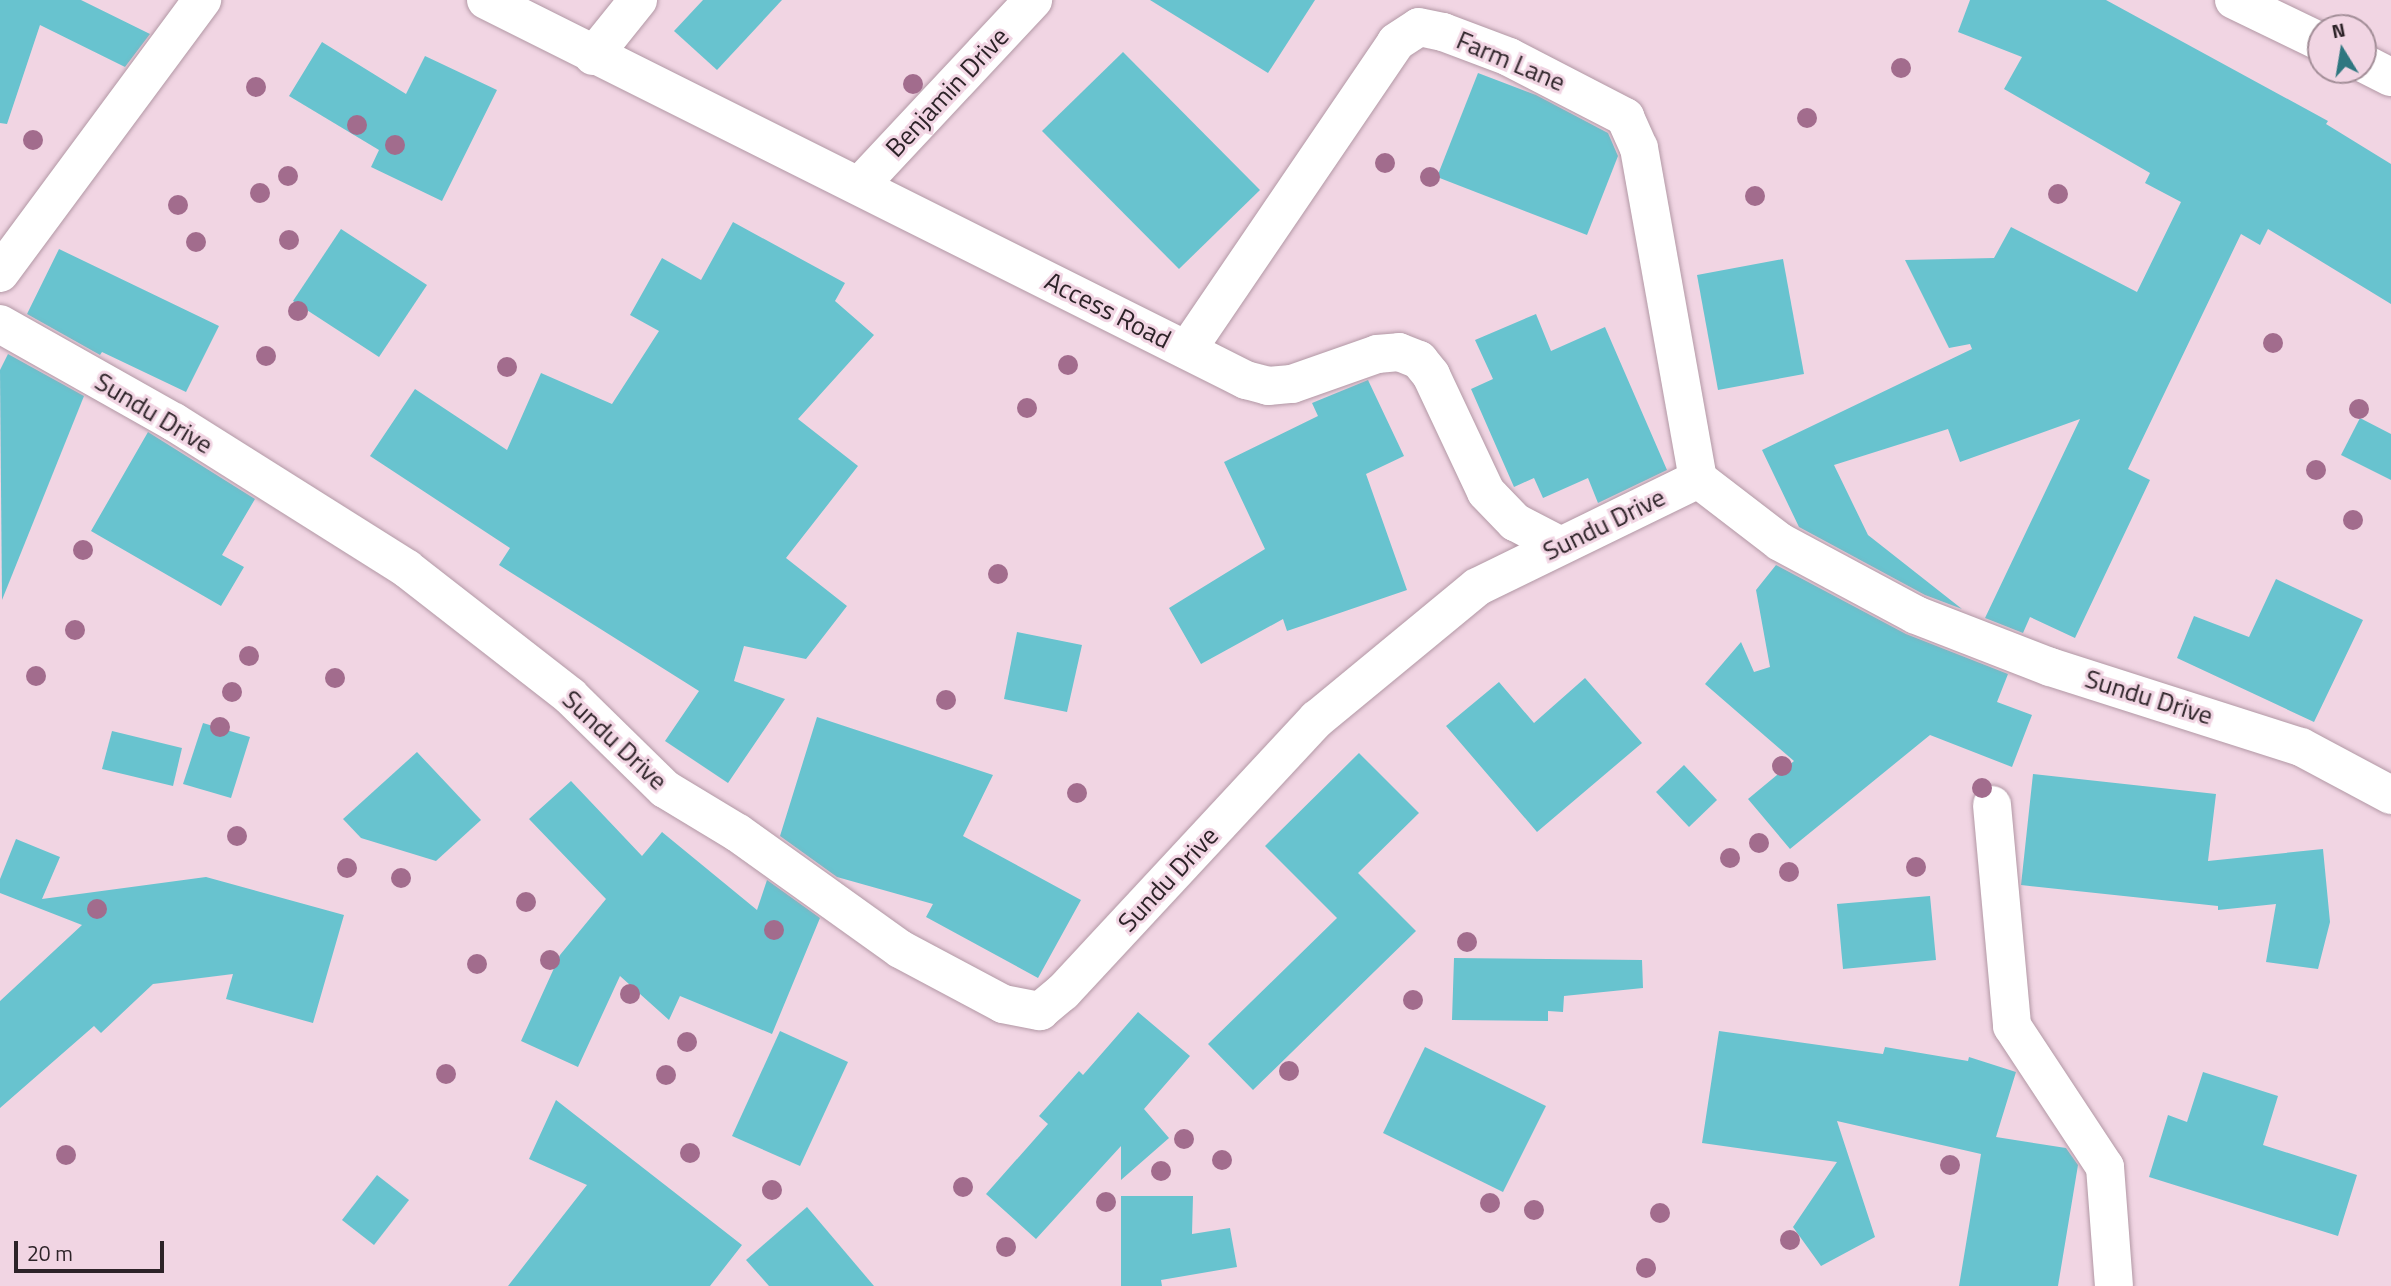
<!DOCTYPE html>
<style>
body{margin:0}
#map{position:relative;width:2391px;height:1286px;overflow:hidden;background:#f1d5e3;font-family:"Titillium Web",sans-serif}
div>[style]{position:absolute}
.building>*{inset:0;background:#68c3cf}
.roads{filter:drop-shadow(0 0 2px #b298a5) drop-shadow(0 0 2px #b298a5)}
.minor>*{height:38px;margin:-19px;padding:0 19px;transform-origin:19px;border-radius:19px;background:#fff}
.trees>*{width:20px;height:20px;margin:-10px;border-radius:50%;background:#a26c8d}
span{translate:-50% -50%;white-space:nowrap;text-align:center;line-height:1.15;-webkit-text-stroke:6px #f1d5e3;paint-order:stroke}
.street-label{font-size:26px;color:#2d2328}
.north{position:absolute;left:2307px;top:14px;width:70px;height:70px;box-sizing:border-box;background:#f1d5e3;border:2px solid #a38e98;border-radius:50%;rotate:349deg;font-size:19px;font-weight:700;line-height:28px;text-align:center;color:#2d2328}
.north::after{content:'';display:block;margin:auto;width:24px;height:32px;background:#2f7780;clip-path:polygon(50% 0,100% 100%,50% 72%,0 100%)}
.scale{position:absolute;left:14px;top:1241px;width:150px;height:32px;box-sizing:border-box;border:4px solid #2d2328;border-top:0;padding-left:9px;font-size:21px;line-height:24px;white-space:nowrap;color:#2d2328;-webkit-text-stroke:5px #f1d5e3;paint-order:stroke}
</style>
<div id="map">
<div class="building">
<i style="clip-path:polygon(0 0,81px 0,150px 34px,125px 67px,40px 25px,7px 124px,0 123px)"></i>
<i style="clip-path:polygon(703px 0,782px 0,717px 70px,674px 31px)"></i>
<i style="clip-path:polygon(1150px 0,1315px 0,1268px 73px)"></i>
<i style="clip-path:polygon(1970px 0,2106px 0,2328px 121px,2326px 124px,2391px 164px,2391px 304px,2268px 229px,2260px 245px,2241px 234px,2128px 469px,2150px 480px,2075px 638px,2030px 617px,2023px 633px,1985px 618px,2080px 419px,1960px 462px,1948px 429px,1834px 465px,1868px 535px,1962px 609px,1925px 595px,1799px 527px,1762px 450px,1972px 349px,1970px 344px,1949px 348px,1905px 260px,1994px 258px,2011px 227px,2137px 292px,2181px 202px,2145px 183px,2150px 173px,2004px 89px,2022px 57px,1958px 32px)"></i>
<i style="clip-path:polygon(322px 42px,406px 94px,425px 56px,497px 90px,442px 201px,371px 167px,379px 150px,289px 96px)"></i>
<i style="clip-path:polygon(1123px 52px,1260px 190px,1179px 269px,1042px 131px)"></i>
<i style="clip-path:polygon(1478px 73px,1536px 95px,1608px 133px,1618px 156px,1587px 235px,1437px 177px)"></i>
<i style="clip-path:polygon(733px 222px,845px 283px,835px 301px,874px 335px,798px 419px,858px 466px,786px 558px,847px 606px,806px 659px,744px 646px,734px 681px,785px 699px,728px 783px,665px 741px,699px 691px,499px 565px,510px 548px,370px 456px,415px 389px,507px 450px,541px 373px,612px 404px,659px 331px,630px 315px,662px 258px,701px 280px)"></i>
<i style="clip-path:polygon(341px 229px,427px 285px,379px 357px,293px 301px)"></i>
<i style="clip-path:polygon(59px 249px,219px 326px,186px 392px,102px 352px,100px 355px,27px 314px)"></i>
<i style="clip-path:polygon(1783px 259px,1804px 374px,1718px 390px,1697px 275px)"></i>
<i style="clip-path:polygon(1536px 314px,1551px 351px,1605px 327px,1667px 470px,1598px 503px,1588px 478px,1543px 498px,1534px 478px,1514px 487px,1471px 389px,1493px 379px,1475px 340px)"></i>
<i style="clip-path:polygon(8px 354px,84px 396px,2px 600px,0 370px)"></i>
<i style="clip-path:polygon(1368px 380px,1404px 456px,1366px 474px,1407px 590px,1287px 631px,1283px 619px,1201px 664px,1169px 608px,1265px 549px,1224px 462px,1318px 416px,1312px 403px)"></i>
<i style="clip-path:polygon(2360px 418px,2391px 434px,2391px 480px,2341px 455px)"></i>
<i style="clip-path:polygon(148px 432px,255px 499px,222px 555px,244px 567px,221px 606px,91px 531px)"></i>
<i style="clip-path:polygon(1776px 565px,1906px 634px,2008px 674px,1997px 702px,2032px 715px,2012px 767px,1930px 735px,1790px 849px,1748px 799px,1794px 761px,1705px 684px,1741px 642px,1754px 672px,1770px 667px,1756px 590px)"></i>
<i style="clip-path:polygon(2276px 579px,2363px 620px,2314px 722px,2177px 658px,2194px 616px,2249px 637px)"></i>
<i style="clip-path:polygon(1017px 632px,1082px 645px,1067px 712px,1004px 699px)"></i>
<i style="clip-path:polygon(1585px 678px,1642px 743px,1537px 832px,1446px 726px,1499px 682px,1534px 723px)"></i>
<i style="clip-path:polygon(817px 717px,993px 775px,963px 836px,1081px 900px,1038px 978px,926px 917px,933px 904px,837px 877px,780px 836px)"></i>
<i style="clip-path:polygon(203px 723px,250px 737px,231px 798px,183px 784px)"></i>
<i style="clip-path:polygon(112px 731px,182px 748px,173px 786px,102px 769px)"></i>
<i style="clip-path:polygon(417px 752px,481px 820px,436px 861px,361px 838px,343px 819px)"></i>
<i style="clip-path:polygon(1359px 753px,1419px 813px,1358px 873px,1416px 931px,1253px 1090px,1208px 1044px,1337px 918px,1265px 846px)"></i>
<i style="clip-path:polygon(1684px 765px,1717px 800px,1689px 827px,1656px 792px)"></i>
<i style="clip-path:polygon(2033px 774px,2216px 794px,2208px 861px,2323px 849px,2330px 922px,2318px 969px,2266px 962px,2276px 904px,2218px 910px,2218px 906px,2021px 885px)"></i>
<i style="clip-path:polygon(571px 781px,642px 856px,662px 832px,757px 910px,767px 880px,820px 918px,772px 1034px,680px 996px,669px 1020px,620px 976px,578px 1067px,521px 1041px,560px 955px,606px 899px,529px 819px)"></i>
<i style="clip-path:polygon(16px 839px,60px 857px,42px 899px,206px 877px,344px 915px,313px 1023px,226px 999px,233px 974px,153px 984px,101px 1033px,94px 1026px,0 1108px,0 1001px,82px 925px,0 893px,0 879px)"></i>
<i style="clip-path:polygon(1930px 896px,1936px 960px,1843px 969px,1837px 904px)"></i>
<i style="clip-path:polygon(1454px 958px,1642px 960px,1643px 988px,1564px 996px,1563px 1012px,1548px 1011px,1548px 1021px,1452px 1020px)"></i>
<i style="clip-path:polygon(1138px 1012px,1190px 1056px,1144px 1109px,1169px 1138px,1121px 1180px,1121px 1146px,1036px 1239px,986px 1194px,1048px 1124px,1039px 1116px,1079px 1071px,1083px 1075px)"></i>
<i style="clip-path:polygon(780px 1031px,848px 1062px,800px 1166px,732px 1136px)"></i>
<i style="clip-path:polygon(1719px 1031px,1883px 1054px,1885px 1047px,1968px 1061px,1969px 1057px,2016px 1072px,1996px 1137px,2066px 1148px,2078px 1165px,2058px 1286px,1959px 1286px,1981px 1154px,1837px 1121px,1875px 1237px,1821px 1266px,1793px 1227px,1837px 1162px,1702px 1143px)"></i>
<i style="clip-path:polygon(1425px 1047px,1546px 1106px,1503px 1192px,1383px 1133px)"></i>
<i style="clip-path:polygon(2203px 1072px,2278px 1096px,2263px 1145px,2357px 1175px,2338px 1236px,2149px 1177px,2168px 1115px,2187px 1122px)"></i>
<i style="clip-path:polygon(556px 1100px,742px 1245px,710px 1286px,508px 1286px,587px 1185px,529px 1159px)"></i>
<i style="clip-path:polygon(377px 1175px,409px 1200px,374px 1245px,342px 1220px)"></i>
<i style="clip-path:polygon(1121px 1196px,1193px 1196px,1192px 1234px,1230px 1228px,1237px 1267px,1161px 1280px,1162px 1286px,1121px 1286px)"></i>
<i style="clip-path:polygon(807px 1207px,874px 1286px,769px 1286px,746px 1260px)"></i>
</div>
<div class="roads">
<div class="minor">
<i style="left:486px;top:0;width:850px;rotate:26.57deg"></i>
<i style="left:1246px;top:380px;width:23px;rotate:15deg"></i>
<i style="left:1268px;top:386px;width:24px;rotate:-5deg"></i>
<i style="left:1292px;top:384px;width:90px;rotate:-19.4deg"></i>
<i style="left:1377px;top:354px;width:22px;rotate:-5deg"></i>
<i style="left:1399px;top:352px;width:22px;rotate:22deg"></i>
<i style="left:1419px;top:360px;width:19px;rotate:51deg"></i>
<i style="left:1431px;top:375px;width:129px;rotate:64.8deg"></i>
<i style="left:1486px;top:492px;width:42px;rotate:46deg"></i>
<i style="left:1515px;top:522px;width:50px;rotate:27.6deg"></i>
<i style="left:2234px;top:0;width:97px;rotate:25.8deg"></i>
<i style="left:593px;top:56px;width:72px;rotate:-51.2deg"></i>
<i style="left:2363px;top:63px;width:31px;rotate:27deg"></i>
<i style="left:861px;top:184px;width:252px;rotate:-46.9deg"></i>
<i style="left:0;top:273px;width:340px;rotate:-53.5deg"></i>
<i style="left:0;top:324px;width:200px;rotate:29.4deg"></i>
<i style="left:174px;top:422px;width:275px;rotate:32.2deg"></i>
<i style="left:407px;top:569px;width:207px;rotate:37.9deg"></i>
<i style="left:570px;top:696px;width:133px;rotate:44.4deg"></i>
<i style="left:665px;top:789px;width:85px;rotate:31.1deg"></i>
<i style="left:738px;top:833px;width:199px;rotate:35.6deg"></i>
<i style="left:900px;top:949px;width:117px;rotate:28.1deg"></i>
<i style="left:1003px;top:1004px;width:38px;rotate:11deg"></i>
<i style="left:1040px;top:1011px;width:30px;rotate:-40deg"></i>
<i style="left:1063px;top:992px;width:373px;rotate:-47.1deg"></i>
<i style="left:1317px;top:719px;width:207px;rotate:-39.5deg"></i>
<i style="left:1477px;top:587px;width:246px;rotate:-26deg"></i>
<i style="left:1698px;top:479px;width:103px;rotate:37.5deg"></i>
<i style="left:1780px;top:542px;width:154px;rotate:28.2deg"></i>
<i style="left:1916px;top:615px;width:144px;rotate:21.2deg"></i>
<i style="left:2050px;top:667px;width:263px;rotate:17.7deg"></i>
<i style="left:2301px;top:747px;width:102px;rotate:28.1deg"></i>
<i style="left:1187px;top:350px;width:372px;rotate:-55.8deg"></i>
<i style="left:1396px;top:42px;width:27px;rotate:-33deg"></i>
<i style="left:1419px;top:27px;width:25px;rotate:12deg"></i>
<i style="left:1443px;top:32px;width:71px;rotate:20.7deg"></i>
<i style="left:1509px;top:57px;width:131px;rotate:27.3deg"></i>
<i style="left:1625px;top:117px;width:34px;rotate:66deg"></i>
<i style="left:1639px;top:148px;width:336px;rotate:79.9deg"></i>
<i style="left:1992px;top:805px;width:222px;rotate:84.8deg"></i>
<i style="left:2012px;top:1026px;width:169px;rotate:56.6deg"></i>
<i style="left:2105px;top:1167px;width:119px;rotate:85.7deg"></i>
</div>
</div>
<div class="trees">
<i style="left:1901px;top:68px"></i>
<i style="left:913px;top:84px"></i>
<i style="left:256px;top:87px"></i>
<i style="left:1807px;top:118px"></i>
<i style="left:357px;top:125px"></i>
<i style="left:33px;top:140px"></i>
<i style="left:395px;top:145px"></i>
<i style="left:1385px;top:163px"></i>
<i style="left:288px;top:176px"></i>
<i style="left:1430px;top:177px"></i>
<i style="left:260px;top:193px"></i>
<i style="left:2058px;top:194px"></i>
<i style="left:1755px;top:196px"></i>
<i style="left:178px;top:205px"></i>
<i style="left:289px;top:240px"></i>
<i style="left:196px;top:242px"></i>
<i style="left:298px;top:311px"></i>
<i style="left:2273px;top:343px"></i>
<i style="left:266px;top:356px"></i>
<i style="left:1068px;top:365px"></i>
<i style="left:507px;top:367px"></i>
<i style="left:1027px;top:408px"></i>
<i style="left:2359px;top:409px"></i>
<i style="left:2316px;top:470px"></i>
<i style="left:2353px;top:520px"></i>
<i style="left:83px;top:550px"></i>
<i style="left:998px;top:574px"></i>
<i style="left:75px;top:630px"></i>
<i style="left:249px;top:656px"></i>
<i style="left:36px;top:676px"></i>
<i style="left:335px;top:678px"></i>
<i style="left:232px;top:692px"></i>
<i style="left:946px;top:700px"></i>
<i style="left:220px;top:727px"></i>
<i style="left:1782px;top:766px"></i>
<i style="left:1982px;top:788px"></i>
<i style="left:1077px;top:793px"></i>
<i style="left:237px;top:836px"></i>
<i style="left:1759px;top:843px"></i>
<i style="left:1730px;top:858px"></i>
<i style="left:1916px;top:867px"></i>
<i style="left:347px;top:868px"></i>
<i style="left:1789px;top:872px"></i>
<i style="left:401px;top:878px"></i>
<i style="left:526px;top:902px"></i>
<i style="left:97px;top:909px"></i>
<i style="left:774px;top:930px"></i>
<i style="left:1467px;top:942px"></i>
<i style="left:550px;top:960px"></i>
<i style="left:477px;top:964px"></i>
<i style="left:630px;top:994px"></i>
<i style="left:1413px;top:1000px"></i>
<i style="left:687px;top:1042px"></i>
<i style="left:1289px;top:1071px"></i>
<i style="left:446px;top:1074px"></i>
<i style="left:666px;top:1075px"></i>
<i style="left:1184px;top:1139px"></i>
<i style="left:690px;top:1153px"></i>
<i style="left:66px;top:1155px"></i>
<i style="left:1222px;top:1160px"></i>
<i style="left:1950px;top:1165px"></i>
<i style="left:1161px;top:1171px"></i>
<i style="left:963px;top:1187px"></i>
<i style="left:772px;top:1190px"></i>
<i style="left:1106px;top:1202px"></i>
<i style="left:1490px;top:1203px"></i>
<i style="left:1534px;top:1210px"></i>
<i style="left:1660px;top:1213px"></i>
<i style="left:1790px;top:1240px"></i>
<i style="left:1006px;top:1247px"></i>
<i style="left:1646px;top:1268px"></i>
</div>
<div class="street-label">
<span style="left:1511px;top:61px;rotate:23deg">Farm Lane</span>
<span style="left:947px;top:92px;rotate:-47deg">Benjamin Drive</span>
<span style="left:1108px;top:310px;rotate:27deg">Access Road</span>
<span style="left:154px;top:413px;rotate:31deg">Sundu Drive</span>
<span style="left:1604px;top:524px;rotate:-26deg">Sundu Drive</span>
<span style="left:2149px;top:697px;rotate:17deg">Sundu Drive</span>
<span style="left:615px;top:740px;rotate:43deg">Sundu Drive</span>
<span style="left:1168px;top:879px;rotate:-47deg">Sundu Drive</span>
</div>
<div class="north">N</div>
<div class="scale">20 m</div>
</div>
